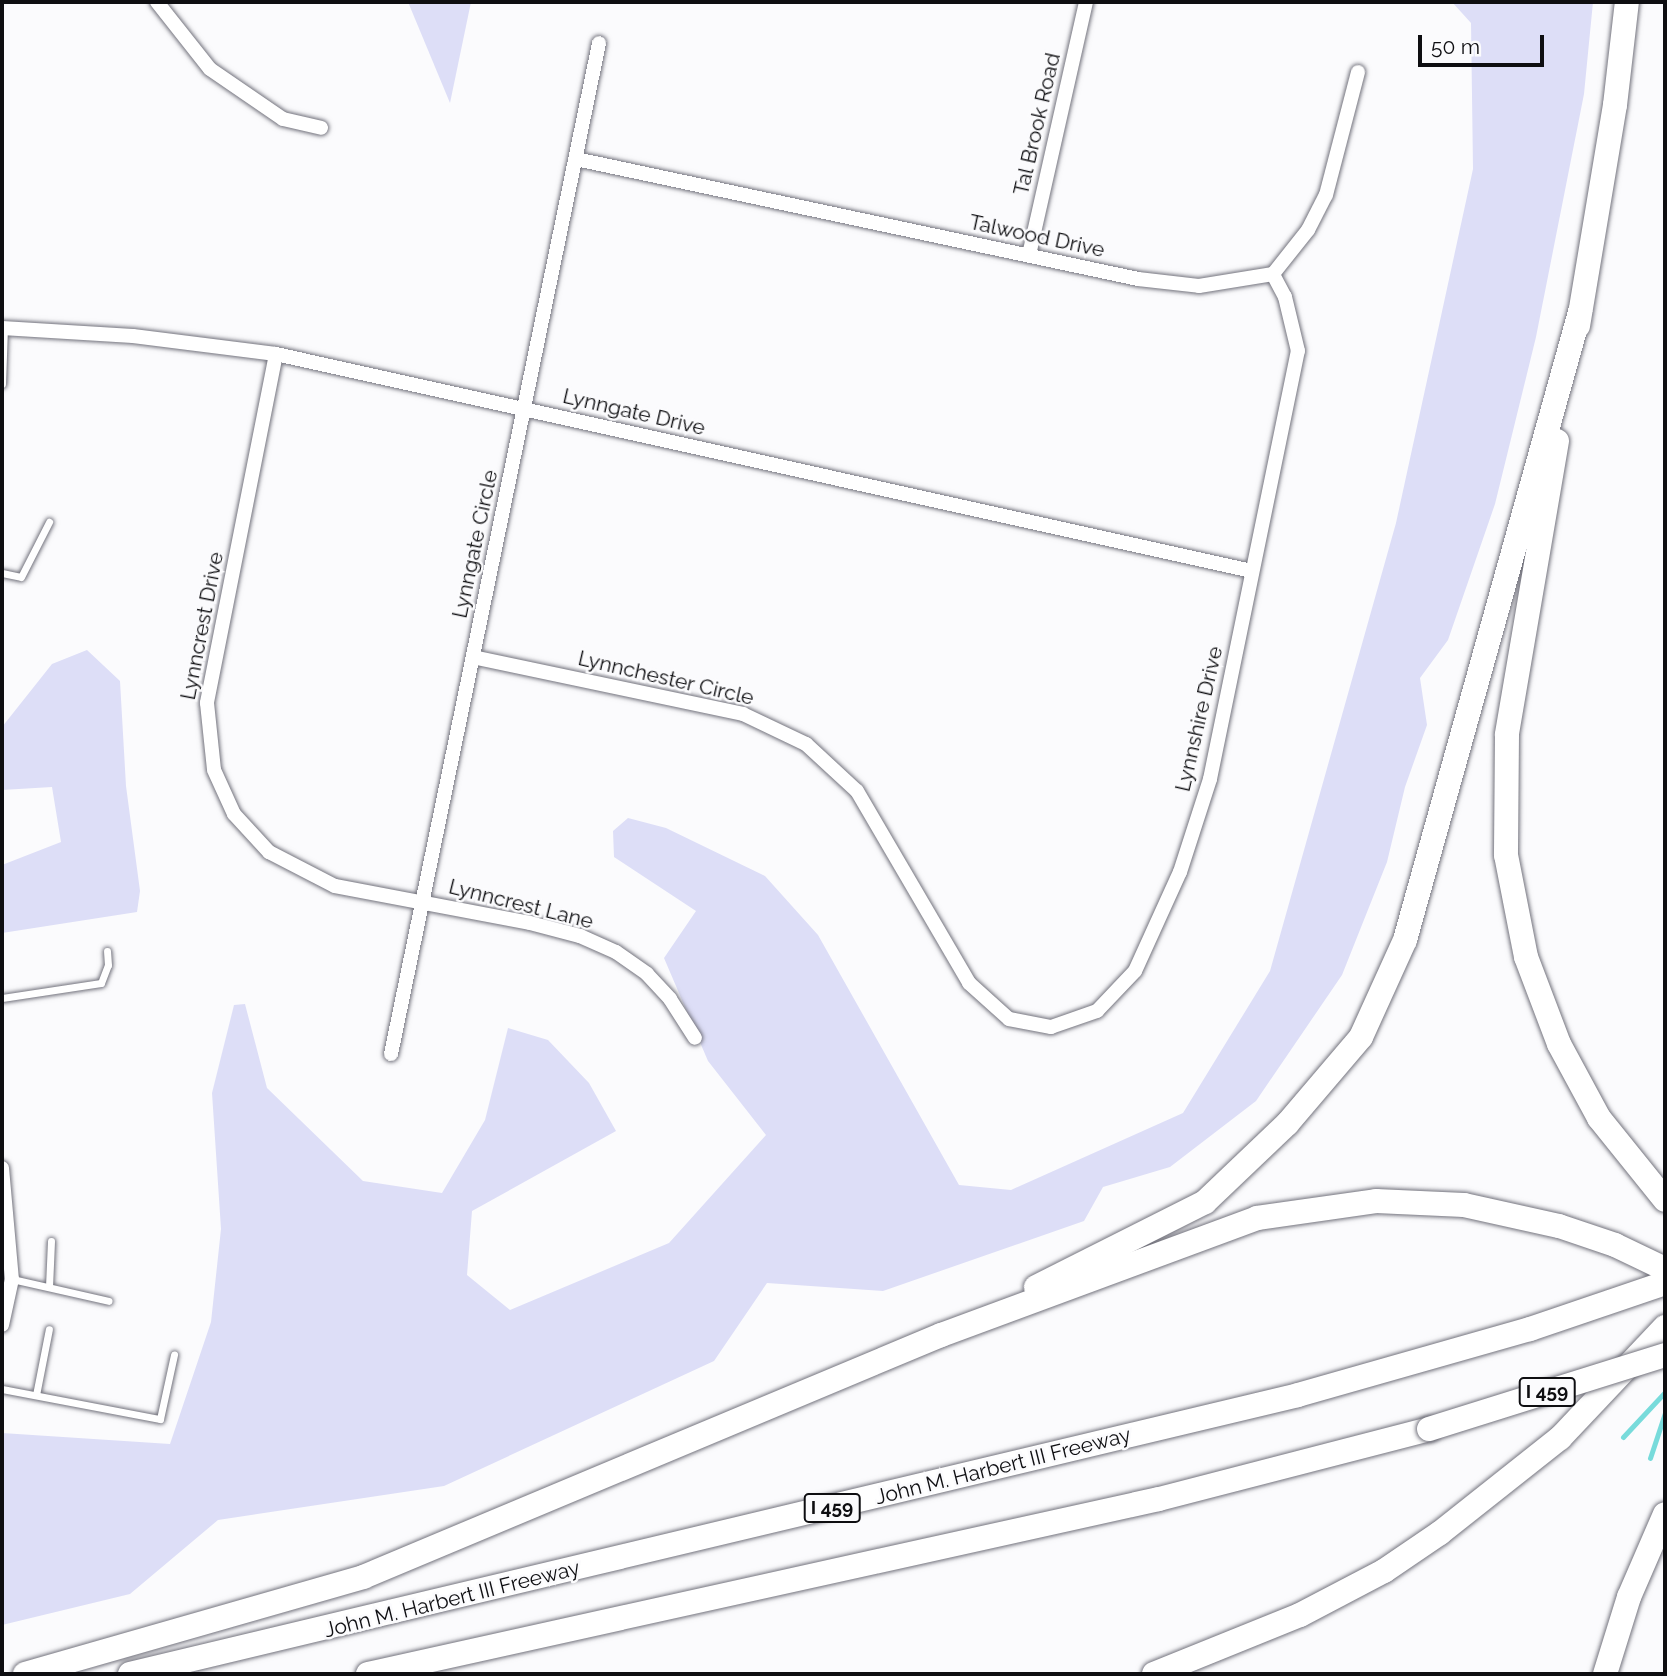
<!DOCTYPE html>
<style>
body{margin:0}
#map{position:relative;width:1667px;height:1676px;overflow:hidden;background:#fbfbfd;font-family:Raleway,sans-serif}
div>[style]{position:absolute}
.green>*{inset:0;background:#dddef7}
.stream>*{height:5px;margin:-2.5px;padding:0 2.5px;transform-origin:2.5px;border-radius:2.5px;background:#78dbdb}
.roads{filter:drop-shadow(0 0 2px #73737d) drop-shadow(0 0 2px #73737d)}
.service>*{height:7px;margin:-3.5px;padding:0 3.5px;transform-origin:3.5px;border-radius:3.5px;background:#fff}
.minor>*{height:14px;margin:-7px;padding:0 7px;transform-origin:7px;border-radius:7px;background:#fff}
.motorway>*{height:24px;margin:-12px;padding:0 12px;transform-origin:12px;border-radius:12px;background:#fff}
.bridges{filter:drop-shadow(0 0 2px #73737d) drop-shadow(0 0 2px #73737d)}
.motorway-bridge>*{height:24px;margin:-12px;padding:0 12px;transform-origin:12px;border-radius:12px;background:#fff}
span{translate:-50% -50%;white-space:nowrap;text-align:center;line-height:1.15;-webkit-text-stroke:5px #fbfbfd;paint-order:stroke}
.shield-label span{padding:2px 5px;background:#fbfbfd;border:2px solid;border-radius:5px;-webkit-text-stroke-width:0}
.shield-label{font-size:19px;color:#0e0e11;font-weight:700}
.street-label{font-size:21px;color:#0e0e11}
.frame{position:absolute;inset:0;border:4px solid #0e0e11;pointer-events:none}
.scale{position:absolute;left:1418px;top:35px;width:126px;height:32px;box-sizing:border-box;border:4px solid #0e0e11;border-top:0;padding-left:9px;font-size:21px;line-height:24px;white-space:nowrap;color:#0e0e11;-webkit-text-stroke:5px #fbfbfd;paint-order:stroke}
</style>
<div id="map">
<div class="green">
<i style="clip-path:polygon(408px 2px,471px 2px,450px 103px)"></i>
<i style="clip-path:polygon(1452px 2px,1593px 2px,1584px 94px,1536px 337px,1495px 504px,1448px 640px,1420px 678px,1427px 725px,1405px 787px,1387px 862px,1342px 975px,1256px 1101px,1170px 1167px,1103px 1187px,1084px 1221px,883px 1291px,767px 1283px,714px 1361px,444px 1486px,218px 1520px,130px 1594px,2px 1625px,2px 1433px,170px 1444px,211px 1322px,221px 1229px,212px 1093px,234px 1005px,245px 1004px,267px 1088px,363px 1181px,442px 1193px,485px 1120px,508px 1028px,548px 1040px,589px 1083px,616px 1131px,472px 1211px,467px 1275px,510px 1310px,669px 1243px,766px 1135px,708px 1061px,664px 958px,696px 911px,614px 857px,613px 831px,628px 818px,666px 828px,765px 876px,818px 935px,959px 1185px,1011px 1190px,1183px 1113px,1270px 971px,1396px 523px,1473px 169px,1471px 23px)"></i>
<i style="clip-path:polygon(87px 650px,120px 681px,126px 786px,140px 891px,137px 912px,2px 933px,2px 865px,61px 842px,52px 787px,2px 790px,2px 727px,52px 664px)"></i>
</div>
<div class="stream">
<i style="left:1623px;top:1437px;width:62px;rotate:-47deg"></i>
<i style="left:1650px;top:1458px;width:47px;rotate:-71.6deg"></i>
</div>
<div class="roads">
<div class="service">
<i style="left:2px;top:384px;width:56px;rotate:-88deg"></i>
<i style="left:2px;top:573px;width:19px;rotate:12deg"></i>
<i style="left:21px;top:577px;width:62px;rotate:-63deg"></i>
<i style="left:2px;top:998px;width:100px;rotate:-8.6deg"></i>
<i style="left:101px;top:983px;width:19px;rotate:-69deg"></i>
<i style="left:108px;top:965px;width:14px;rotate:-94deg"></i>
<i style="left:12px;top:1279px;width:99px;rotate:12.8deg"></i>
<i style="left:49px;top:1287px;width:46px;rotate:-87.5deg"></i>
<i style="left:2px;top:1389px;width:161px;rotate:10.8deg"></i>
<i style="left:160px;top:1419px;width:66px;rotate:-77.7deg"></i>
<i style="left:36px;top:1395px;width:67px;rotate:-78.9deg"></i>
</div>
<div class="minor">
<i style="left:157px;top:2px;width:85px;rotate:51.7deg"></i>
<i style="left:210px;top:69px;width:88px;rotate:34.4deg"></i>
<i style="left:283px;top:119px;width:39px;rotate:13deg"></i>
<i style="left:576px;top:159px;width:575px;rotate:12.05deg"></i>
<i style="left:1138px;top:279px;width:61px;rotate:6.5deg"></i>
<i style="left:1199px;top:286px;width:75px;rotate:-9.2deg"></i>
<i style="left:1273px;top:274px;width:56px;rotate:-51.5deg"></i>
<i style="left:1308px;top:230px;width:39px;rotate:-63deg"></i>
<i style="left:1326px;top:195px;width:127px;rotate:-75.4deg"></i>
<i style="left:1029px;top:255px;width:259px;rotate:-77.3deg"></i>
<i style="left:2px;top:328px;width:131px;rotate:3.5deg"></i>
<i style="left:133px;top:336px;width:144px;rotate:7.2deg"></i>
<i style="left:276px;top:354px;width:1000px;rotate:12.54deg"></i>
<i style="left:276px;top:354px;width:356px;rotate:101.2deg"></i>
<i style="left:207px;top:703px;width:67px;rotate:84deg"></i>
<i style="left:214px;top:770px;width:48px;rotate:65.6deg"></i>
<i style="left:234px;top:814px;width:52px;rotate:47.4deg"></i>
<i style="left:269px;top:852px;width:74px;rotate:27.3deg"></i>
<i style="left:335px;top:886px;width:198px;rotate:10.7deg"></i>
<i style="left:530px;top:923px;width:52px;rotate:14.6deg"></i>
<i style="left:580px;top:936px;width:39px;rotate:24deg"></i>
<i style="left:616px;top:952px;width:38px;rotate:35deg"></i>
<i style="left:647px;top:974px;width:34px;rotate:47deg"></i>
<i style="left:670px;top:999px;width:46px;rotate:57.3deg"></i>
<i style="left:473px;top:657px;width:276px;rotate:11.9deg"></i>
<i style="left:743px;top:714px;width:70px;rotate:25.5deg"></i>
<i style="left:806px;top:744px;width:69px;rotate:42.7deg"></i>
<i style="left:857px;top:791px;width:222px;rotate:59.7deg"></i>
<i style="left:969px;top:983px;width:54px;rotate:42deg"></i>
<i style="left:1009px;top:1019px;width:43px;rotate:10.8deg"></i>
<i style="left:1051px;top:1027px;width:49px;rotate:-19.2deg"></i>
<i style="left:1097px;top:1011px;width:55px;rotate:-46.5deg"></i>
<i style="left:1135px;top:971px;width:109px;rotate:-65.6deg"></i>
<i style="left:1180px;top:872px;width:98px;rotate:-72.1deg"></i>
<i style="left:1210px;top:779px;width:437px;rotate:-78.4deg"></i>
<i style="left:1298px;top:351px;width:56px;rotate:-103.5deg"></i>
<i style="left:1285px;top:297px;width:26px;rotate:-118deg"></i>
<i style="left:391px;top:1054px;width:1032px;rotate:-78.37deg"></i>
<i style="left:2px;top:1168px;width:111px;rotate:84.9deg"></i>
<i style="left:12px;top:1279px;width:47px;rotate:102.3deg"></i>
</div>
<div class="motorway">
<i style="left:1578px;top:326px;width:224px;rotate:-80.5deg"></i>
<i style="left:1615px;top:105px;width:104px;rotate:-83.4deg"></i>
<i style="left:1557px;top:441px;width:298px;rotate:99.7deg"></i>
<i style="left:1507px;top:735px;width:120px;rotate:90.5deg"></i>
<i style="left:1506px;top:855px;width:104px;rotate:78.9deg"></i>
<i style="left:1526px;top:957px;width:93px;rotate:69.2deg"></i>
<i style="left:1559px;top:1044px;width:84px;rotate:61.6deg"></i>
<i style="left:1599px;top:1118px;width:105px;rotate:51.2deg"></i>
<i style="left:1036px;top:1287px;width:189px;rotate:-26.7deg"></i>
<i style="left:1205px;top:1202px;width:113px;rotate:-43.6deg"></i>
<i style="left:1287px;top:1124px;width:114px;rotate:-49.6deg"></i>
<i style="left:1361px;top:1037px;width:107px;rotate:-65.6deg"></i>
<i style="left:1405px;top:940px;width:652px;rotate:-74.43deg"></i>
<i style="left:25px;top:1674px;width:352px;rotate:-16deg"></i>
<i style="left:363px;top:1577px;width:627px;rotate:-22.72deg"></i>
<i style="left:941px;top:1335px;width:337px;rotate:-20.3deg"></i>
<i style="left:1257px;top:1218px;width:120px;rotate:-8.1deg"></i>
<i style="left:1376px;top:1201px;width:88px;rotate:2.6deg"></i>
<i style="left:1464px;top:1205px;width:97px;rotate:12.5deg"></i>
<i style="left:1559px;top:1226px;width:59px;rotate:18.7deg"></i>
<i style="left:1615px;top:1245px;width:55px;rotate:25.6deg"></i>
<i style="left:130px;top:1674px;width:1201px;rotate:-13.43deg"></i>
<i style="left:1298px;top:1395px;width:241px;rotate:-15.9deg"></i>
<i style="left:1530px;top:1329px;width:143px;rotate:-18.8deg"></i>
<i style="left:368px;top:1674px;width:810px;rotate:-12.48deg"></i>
<i style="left:1159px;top:1499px;width:279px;rotate:-14.5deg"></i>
<i style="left:1154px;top:1674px;width:157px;rotate:-22deg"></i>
<i style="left:1300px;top:1615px;width:95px;rotate:-27.6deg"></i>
<i style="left:1384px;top:1571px;width:68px;rotate:-34.2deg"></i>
<i style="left:1440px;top:1533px;width:153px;rotate:-38.4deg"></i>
<i style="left:1560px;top:1438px;width:153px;rotate:-46.6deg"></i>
<i style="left:1605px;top:1674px;width:81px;rotate:-72.7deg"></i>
<i style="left:1629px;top:1597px;width:90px;rotate:-66.6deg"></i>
</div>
</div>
<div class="bridges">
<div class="motorway-bridge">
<i style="left:1429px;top:1429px;width:247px;rotate:-17.4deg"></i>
</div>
</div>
<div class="shield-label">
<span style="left:1547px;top:1392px">I 459</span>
<span style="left:832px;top:1508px">I 459</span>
</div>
<div class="street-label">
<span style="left:1037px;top:124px;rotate:-77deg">Tal Brook Road</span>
<span style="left:1037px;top:236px;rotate:12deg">Talwood Drive</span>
<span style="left:634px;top:412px;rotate:13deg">Lynngate Drive</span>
<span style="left:475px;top:544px;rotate:-78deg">Lynngate Circle</span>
<span style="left:202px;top:626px;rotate:-79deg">Lynncrest Drive</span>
<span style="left:666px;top:678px;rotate:13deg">Lynnchester Circle</span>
<span style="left:1199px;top:719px;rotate:-77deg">Lynnshire Drive</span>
<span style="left:521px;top:904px;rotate:14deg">Lynncrest Lane</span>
<span style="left:1003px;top:1466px;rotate:-14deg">John M. Harbert III Freeway</span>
<span style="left:452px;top:1599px;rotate:-14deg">John M. Harbert III Freeway</span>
</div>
<div class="frame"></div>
<div class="scale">50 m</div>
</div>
